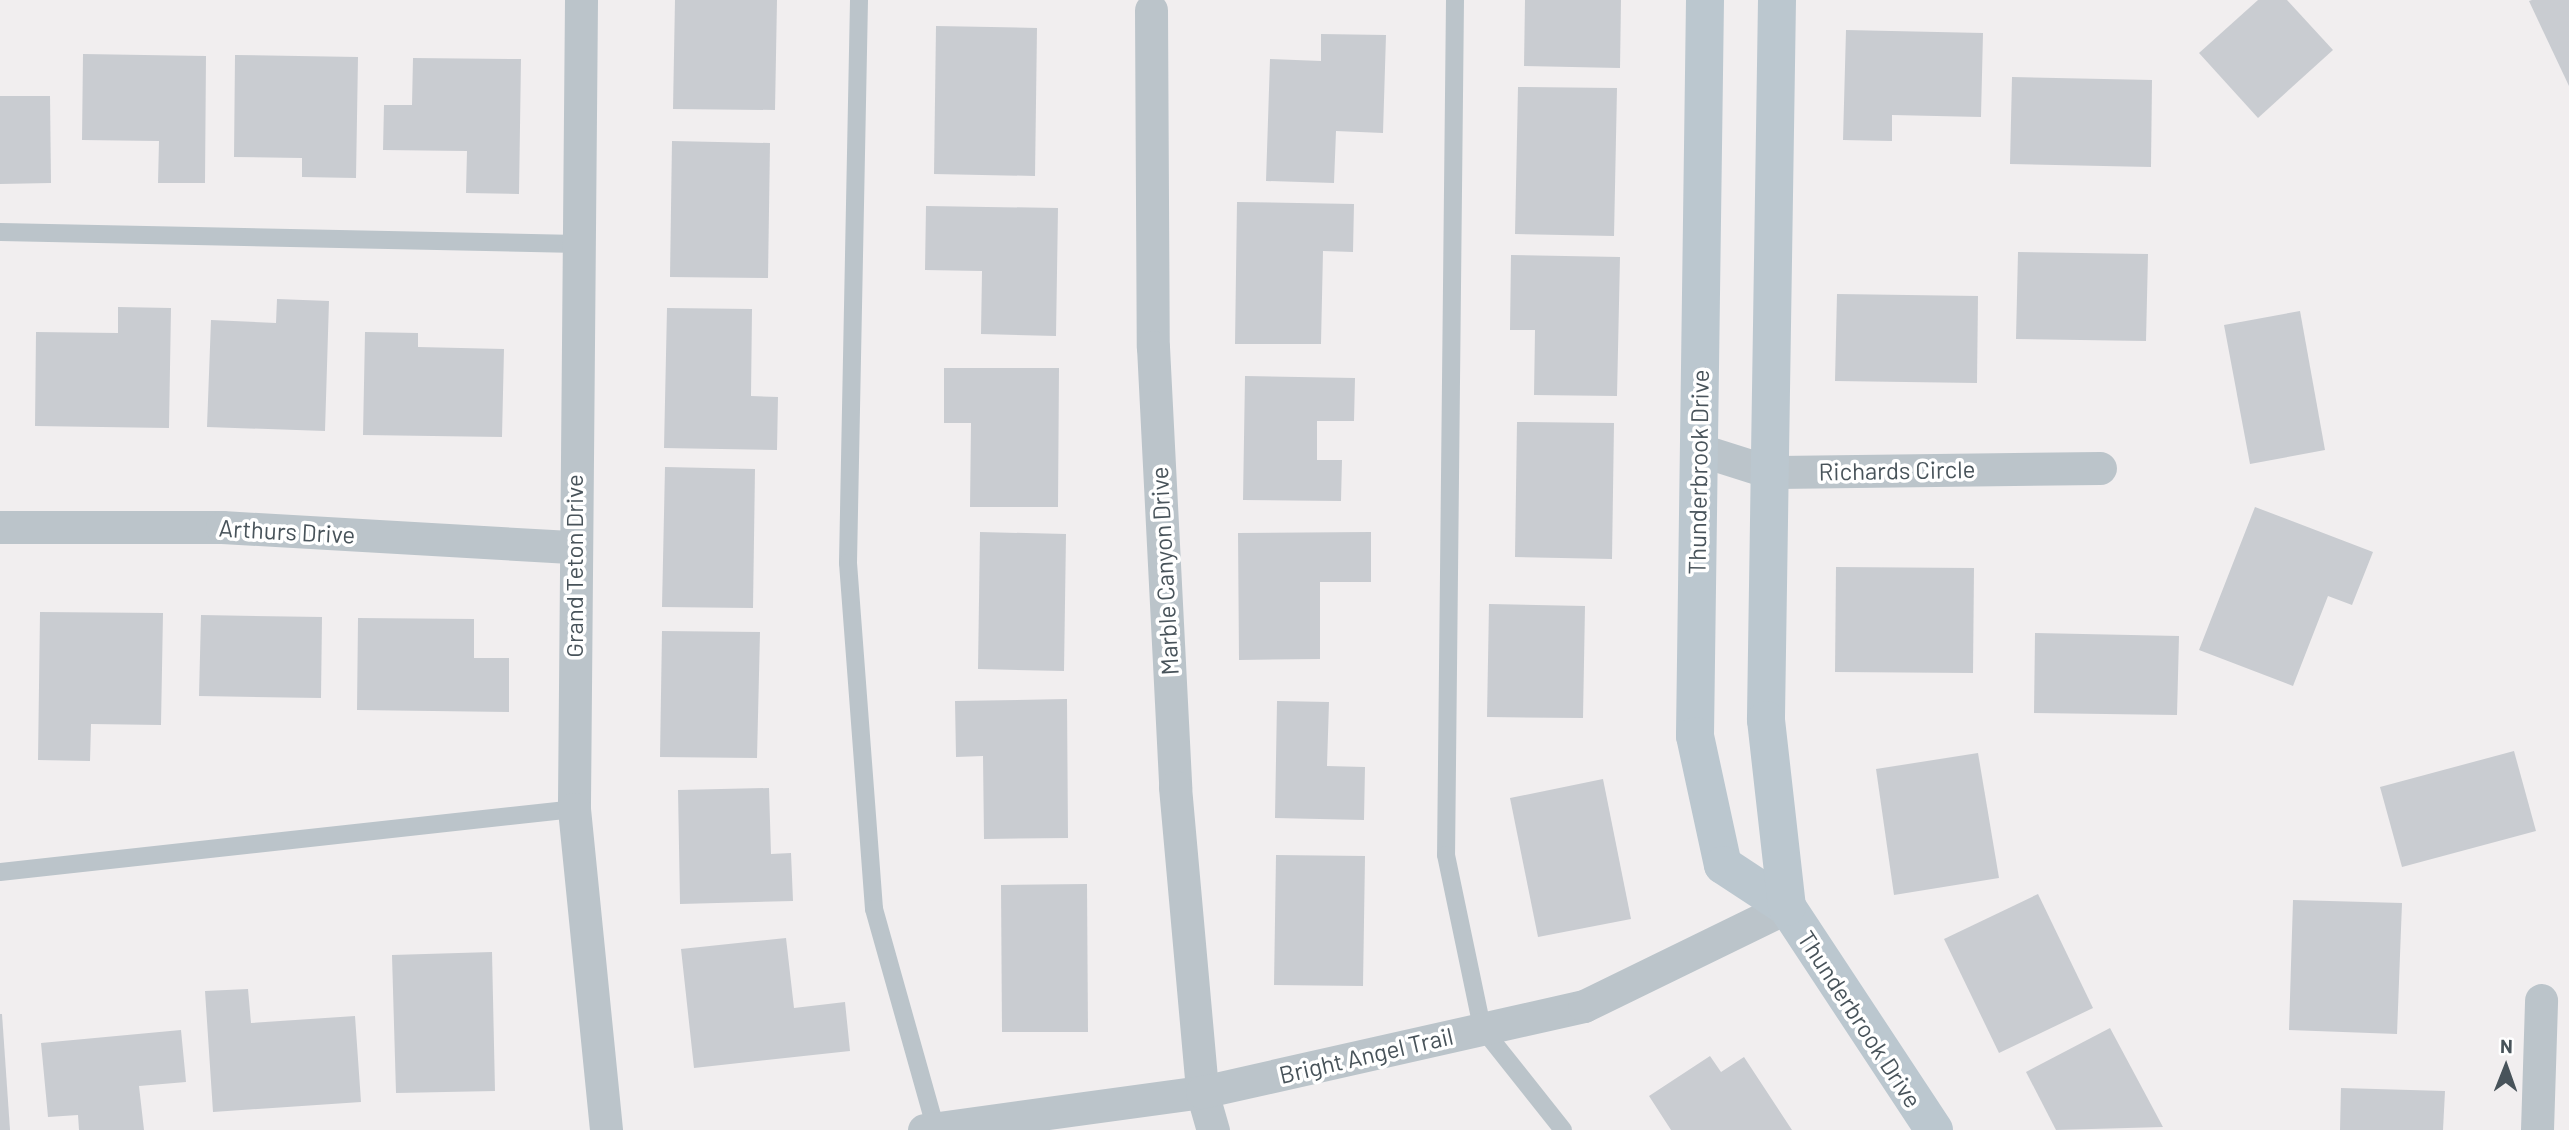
<!DOCTYPE html>
<style>
body{margin:0}
#map{position:relative;width:2569px;height:1130px;overflow:hidden;background:#f1eeef;font-family:Barlow,sans-serif}
div>[style]{position:absolute}
.building>*{inset:0;background:#c9ccd1}
.lane>*{height:18px;margin:-9px;padding:0 9px;transform-origin:9px;border-radius:9px;background:#bbc4ca}
.street>*{height:33px;margin:-16.5px;padding:0 16.5px;transform-origin:16.5px;border-radius:16.5px;background:#bbc4ca}
.secondary>*{height:38px;margin:-19px;padding:0 19px;transform-origin:19px;border-radius:19px;background:#bbc7cf}
span{translate:-50% -50%;white-space:nowrap;text-align:center;line-height:1.15;-webkit-text-stroke:7px #fff;paint-order:stroke}
.street-label{font-size:24px;color:#48535a}
.north{position:absolute;left:2471px;top:1032px;width:70px;height:70px;-webkit-text-stroke:5px #fff;paint-order:stroke;rotate:1deg;font-size:19px;font-weight:700;line-height:28px;text-align:center;color:#48535a}
.north::after{content:'';display:block;margin:auto;width:24px;height:32px;background:#48535a;clip-path:polygon(50% 0,100% 100%,50% 72%,0 100%)}
</style>
<div id="map">
<div class="building">
<i style="clip-path:polygon(675px 0,777px 0,775px 110px,673px 109px)"></i>
<i style="clip-path:polygon(1525px 0,1621px 0,1620px 68px,1524px 66px)"></i>
<i style="clip-path:polygon(2258px 0,2287px 0,2333px 50px,2258px 118px,2199px 53px)"></i>
<i style="clip-path:polygon(2532px 0,2569px 0,2569px 86px,2529px 1px)"></i>
<i style="clip-path:polygon(936px 26px,1037px 28px,1035px 176px,934px 174px)"></i>
<i style="clip-path:polygon(1846px 30px,1983px 33px,1981px 117px,1892px 115px,1892px 141px,1843px 140px)"></i>
<i style="clip-path:polygon(1321px 34px,1386px 35px,1383px 133px,1336px 131px,1334px 183px,1266px 181px,1270px 59px,1321px 61px)"></i>
<i style="clip-path:polygon(83px 54px,206px 56px,205px 183px,158px 183px,159px 141px,82px 140px)"></i>
<i style="clip-path:polygon(235px 55px,358px 57px,356px 178px,302px 177px,302px 158px,234px 157px)"></i>
<i style="clip-path:polygon(413px 58px,521px 59px,519px 194px,466px 193px,467px 151px,383px 150px,384px 105px,412px 105px)"></i>
<i style="clip-path:polygon(2012px 77px,2152px 80px,2151px 167px,2010px 164px)"></i>
<i style="clip-path:polygon(1518px 87px,1617px 88px,1614px 236px,1515px 234px)"></i>
<i style="clip-path:polygon(0 96px,50px 96px,51px 183px,0 184px)"></i>
<i style="clip-path:polygon(672px 141px,770px 143px,768px 278px,670px 277px)"></i>
<i style="clip-path:polygon(1237px 202px,1354px 204px,1353px 252px,1323px 251px,1321px 344px,1235px 344px)"></i>
<i style="clip-path:polygon(926px 206px,1058px 208px,1056px 336px,981px 334px,982px 271px,925px 270px)"></i>
<i style="clip-path:polygon(2018px 252px,2148px 254px,2146px 341px,2016px 339px)"></i>
<i style="clip-path:polygon(1511px 255px,1620px 257px,1617px 396px,1534px 395px,1535px 330px,1510px 330px)"></i>
<i style="clip-path:polygon(1837px 294px,1978px 296px,1977px 383px,1835px 381px)"></i>
<i style="clip-path:polygon(277px 299px,329px 301px,325px 431px,207px 427px,211px 320px,276px 323px)"></i>
<i style="clip-path:polygon(118px 307px,171px 308px,169px 428px,35px 426px,36px 332px,118px 333px)"></i>
<i style="clip-path:polygon(667px 308px,752px 309px,751px 396px,778px 397px,777px 450px,664px 448px)"></i>
<i style="clip-path:polygon(2300px 311px,2325px 450px,2250px 464px,2224px 325px)"></i>
<i style="clip-path:polygon(365px 332px,418px 333px,418px 347px,504px 349px,502px 437px,363px 435px)"></i>
<i style="clip-path:polygon(944px 368px,1059px 368px,1058px 507px,970px 507px,971px 423px,944px 423px)"></i>
<i style="clip-path:polygon(1245px 376px,1355px 378px,1354px 421px,1317px 421px,1317px 460px,1342px 460px,1341px 501px,1243px 500px)"></i>
<i style="clip-path:polygon(1517px 422px,1614px 423px,1612px 559px,1515px 557px)"></i>
<i style="clip-path:polygon(665px 467px,755px 469px,753px 608px,662px 607px)"></i>
<i style="clip-path:polygon(2255px 507px,2373px 552px,2352px 605px,2328px 596px,2293px 686px,2199px 650px)"></i>
<i style="clip-path:polygon(980px 532px,1066px 534px,1064px 671px,978px 669px)"></i>
<i style="clip-path:polygon(1371px 532px,1371px 582px,1320px 582px,1320px 659px,1239px 660px,1238px 533px)"></i>
<i style="clip-path:polygon(1836px 567px,1974px 568px,1973px 673px,1835px 672px)"></i>
<i style="clip-path:polygon(1489px 604px,1585px 606px,1583px 718px,1487px 717px)"></i>
<i style="clip-path:polygon(40px 612px,163px 613px,161px 725px,91px 724px,90px 761px,38px 760px)"></i>
<i style="clip-path:polygon(201px 615px,322px 617px,321px 698px,199px 696px)"></i>
<i style="clip-path:polygon(358px 618px,474px 619px,474px 658px,509px 658px,509px 712px,357px 710px)"></i>
<i style="clip-path:polygon(662px 631px,760px 632px,757px 758px,660px 757px)"></i>
<i style="clip-path:polygon(2035px 633px,2179px 636px,2177px 715px,2034px 713px)"></i>
<i style="clip-path:polygon(1067px 699px,1068px 838px,984px 839px,983px 756px,956px 757px,955px 701px)"></i>
<i style="clip-path:polygon(1277px 701px,1329px 702px,1327px 766px,1365px 767px,1364px 820px,1275px 818px)"></i>
<i style="clip-path:polygon(2514px 751px,2536px 831px,2402px 867px,2380px 787px)"></i>
<i style="clip-path:polygon(1978px 753px,1999px 878px,1894px 895px,1876px 769px)"></i>
<i style="clip-path:polygon(1603px 779px,1631px 919px,1538px 937px,1510px 798px)"></i>
<i style="clip-path:polygon(769px 788px,771px 854px,791px 853px,793px 901px,680px 904px,678px 790px)"></i>
<i style="clip-path:polygon(1276px 855px,1365px 856px,1363px 986px,1274px 985px)"></i>
<i style="clip-path:polygon(1087px 884px,1088px 1032px,1002px 1032px,1001px 885px)"></i>
<i style="clip-path:polygon(2038px 894px,2093px 1008px,1999px 1053px,1944px 939px)"></i>
<i style="clip-path:polygon(2293px 900px,2402px 903px,2397px 1034px,2289px 1030px)"></i>
<i style="clip-path:polygon(786px 938px,794px 1008px,845px 1002px,850px 1051px,694px 1068px,681px 949px)"></i>
<i style="clip-path:polygon(492px 952px,495px 1091px,396px 1093px,392px 955px)"></i>
<i style="clip-path:polygon(248px 989px,251px 1023px,355px 1016px,361px 1102px,213px 1112px,205px 991px)"></i>
<i style="clip-path:polygon(0 1014px,2px 1014px,10px 1130px,0 1130px)"></i>
<i style="clip-path:polygon(2110px 1028px,2163px 1127px,2056px 1130px,2026px 1072px)"></i>
<i style="clip-path:polygon(181px 1030px,186px 1082px,139px 1086px,144px 1130px,79px 1130px,78px 1115px,48px 1117px,41px 1043px)"></i>
<i style="clip-path:polygon(1710px 1056px,1721px 1072px,1744px 1057px,1792px 1130px,1671px 1130px,1649px 1096px)"></i>
<i style="clip-path:polygon(2341px 1088px,2445px 1091px,2443px 1130px,2340px 1130px)"></i>
</div>
<div class="lane">
<i style="left:859px;top:0;width:563px;rotate:91.12deg"></i>
<i style="left:848px;top:563px;width:347px;rotate:85.7deg"></i>
<i style="left:874px;top:909px;width:230px;rotate:74.3deg"></i>
<i style="left:1455px;top:0;width:855px;rotate:90.6deg"></i>
<i style="left:1446px;top:855px;width:177px;rotate:78.2deg"></i>
<i style="left:1482px;top:1028px;width:130px;rotate:51.5deg"></i>
<i style="left:0;top:232px;width:578px;rotate:1.19deg"></i>
<i style="left:0;top:872px;width:577px;rotate:-6.26deg"></i>
</div>
<div class="street">
<i style="left:581px;top:0;width:809px;rotate:90.5deg"></i>
<i style="left:574px;top:809px;width:323px;rotate:84.3deg"></i>
<i style="left:1151px;top:10px;width:337px;rotate:89.7deg"></i>
<i style="left:1153px;top:347px;width:441px;rotate:87.1deg"></i>
<i style="left:1175px;top:787px;width:306px;rotate:84.9deg"></i>
<i style="left:1202px;top:1092px;width:40px;rotate:74deg"></i>
<i style="left:1697px;top:449px;width:77px;rotate:17.5deg"></i>
<i style="left:1770px;top:472px;width:330px;rotate:-0.7deg"></i>
<i style="left:0;top:527px;width:222px"></i>
<i style="left:222px;top:527px;width:353px;rotate:3.3deg"></i>
<i style="left:924px;top:1130px;width:281px;rotate:-7.8deg"></i>
<i style="left:1202px;top:1092px;width:392px;rotate:-12.7deg"></i>
<i style="left:1584px;top:1006px;width:226px;rotate:-26deg"></i>
<i style="left:2537px;top:1130px;width:130px;rotate:-88.2deg"></i>
</div>
<div class="secondary">
<i style="left:1705px;top:0;width:736px;rotate:90.78deg"></i>
<i style="left:1695px;top:736px;width:132px;rotate:77.8deg"></i>
<i style="left:1723px;top:865px;width:77px;rotate:33.3deg"></i>
<i style="left:1787px;top:907px;width:267px;rotate:56.6deg"></i>
<i style="left:1777px;top:0;width:720px;rotate:90.88deg"></i>
<i style="left:1766px;top:720px;width:188px;rotate:83.6deg"></i>
</div>
<div class="street-label">
<span style="left:1897px;top:470px;rotate:-1deg">Richards Circle</span>
<span style="left:1698px;top:472px;rotate:-89deg">Thunderbrook Drive</span>
<span style="left:287px;top:531px;rotate:3deg">Arthurs Drive</span>
<span style="left:574px;top:566px;rotate:-90deg">Grand Teton Drive</span>
<span style="left:1164px;top:571px;rotate:-93deg">Marble Canyon Drive</span>
<span style="left:1860px;top:1019px;rotate:57deg">Thunderbrook Drive</span>
<span style="left:1366px;top:1055px;rotate:-13deg">Bright Angel Trail</span>
</div>
<div class="north">N</div>
</div>
